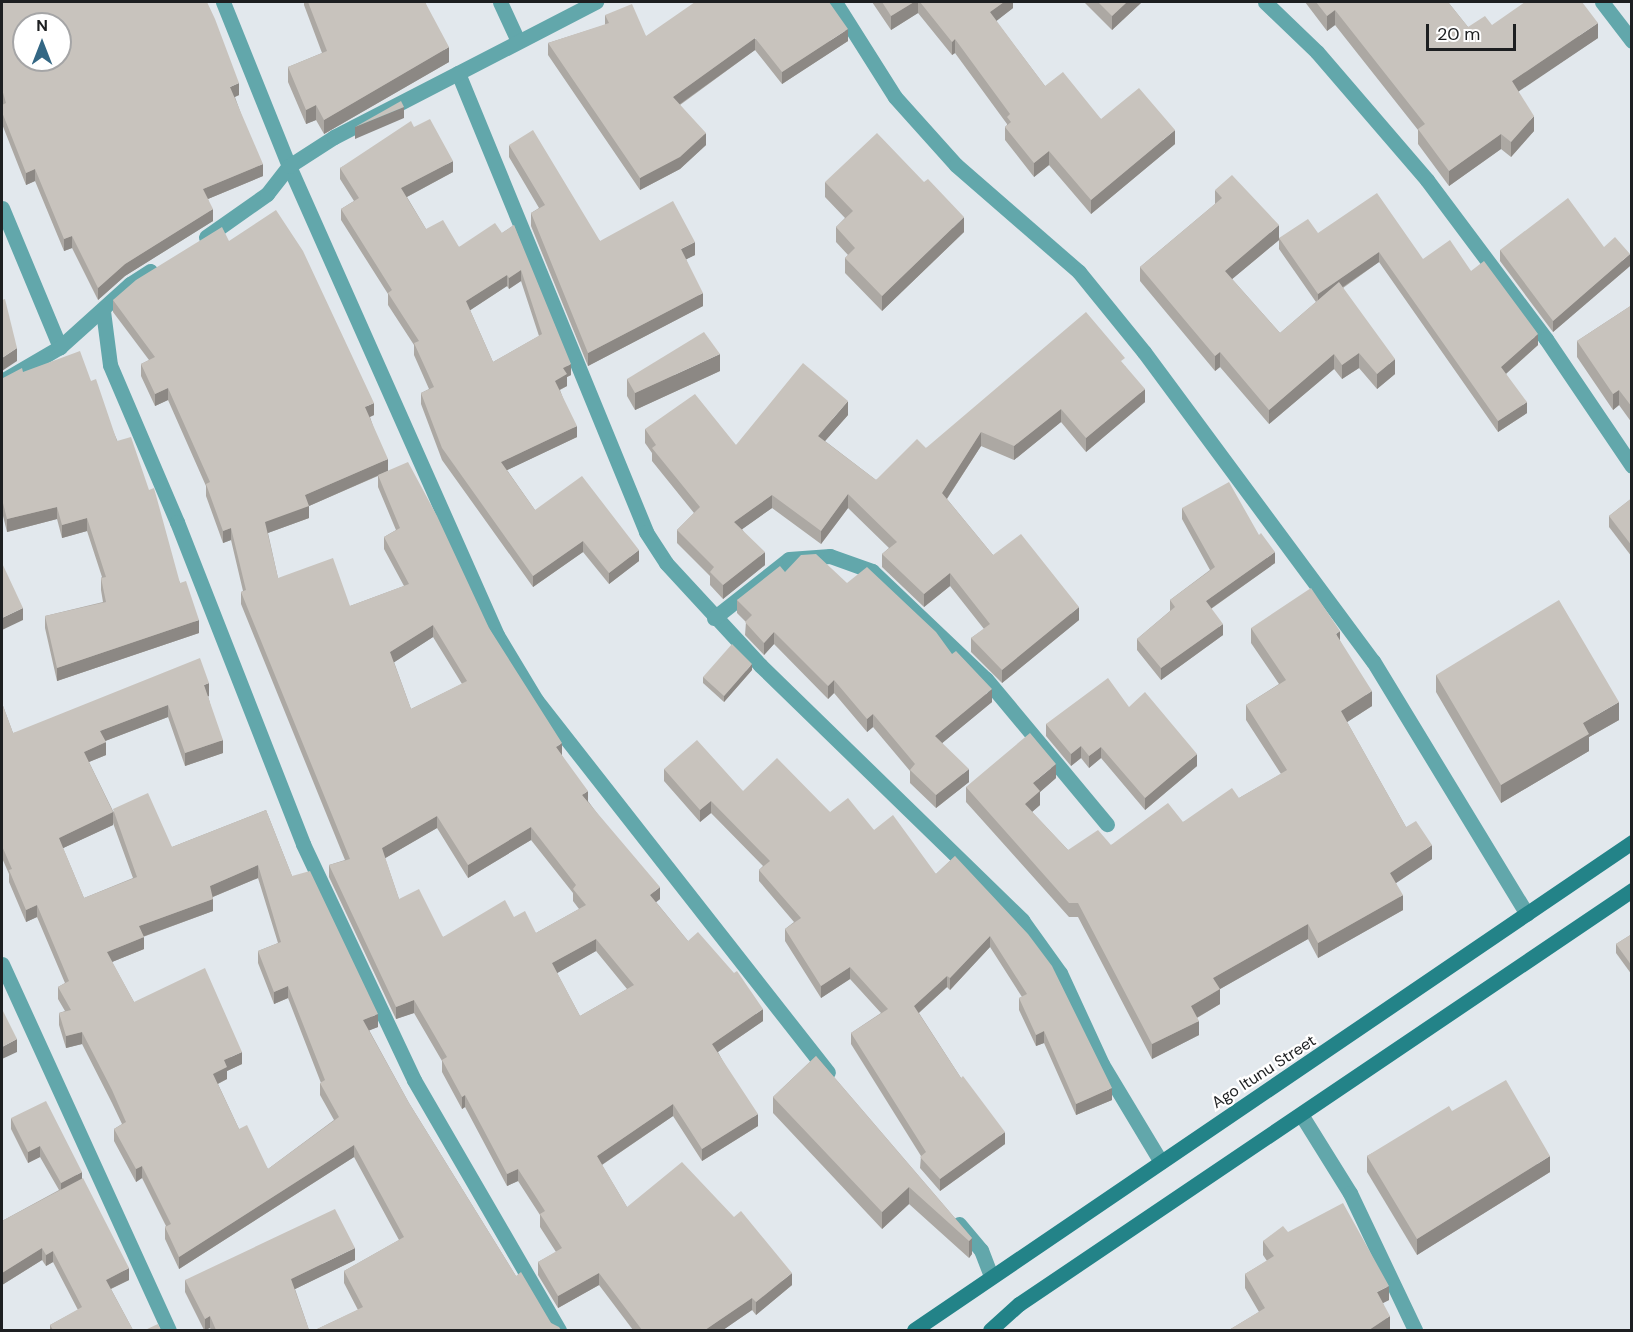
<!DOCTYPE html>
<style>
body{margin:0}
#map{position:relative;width:1633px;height:1332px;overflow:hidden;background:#e2e8ed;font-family:"DM Sans",sans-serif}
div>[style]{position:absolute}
.minor>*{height:15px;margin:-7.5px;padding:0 7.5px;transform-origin:7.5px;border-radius:7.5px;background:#62a7ab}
.secondary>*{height:15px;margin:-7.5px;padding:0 7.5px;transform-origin:7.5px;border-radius:7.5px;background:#238388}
.wall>*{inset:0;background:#aca8a3}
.shaded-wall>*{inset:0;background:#8c8884}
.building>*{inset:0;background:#c8c3bd}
span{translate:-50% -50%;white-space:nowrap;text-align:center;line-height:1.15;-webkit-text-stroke:4.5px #fff;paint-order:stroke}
.street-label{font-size:16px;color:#1d1f21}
.frame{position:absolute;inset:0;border:3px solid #1d1f21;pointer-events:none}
.north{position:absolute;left:12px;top:12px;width:60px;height:60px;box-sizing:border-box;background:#fff;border:2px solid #a5a5a6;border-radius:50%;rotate:0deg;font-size:16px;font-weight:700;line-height:24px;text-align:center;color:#1d1f21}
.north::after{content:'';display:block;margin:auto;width:21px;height:27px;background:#336784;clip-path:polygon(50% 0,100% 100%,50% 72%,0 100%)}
.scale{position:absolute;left:1426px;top:24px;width:90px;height:27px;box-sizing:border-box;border:3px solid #1d1f21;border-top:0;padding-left:8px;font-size:18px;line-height:21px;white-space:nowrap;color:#1d1f21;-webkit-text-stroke:4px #fff;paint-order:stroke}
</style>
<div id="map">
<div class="minor">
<i style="left:223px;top:2px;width:177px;rotate:68.1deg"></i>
<i style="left:289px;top:166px;width:513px;rotate:66.08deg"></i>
<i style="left:497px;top:635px;width:76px;rotate:59deg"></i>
<i style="left:536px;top:700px;width:473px;rotate:51.9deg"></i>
<i style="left:500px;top:2px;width:43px;rotate:65.2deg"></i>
<i style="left:835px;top:2px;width:112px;rotate:57.7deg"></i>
<i style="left:895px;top:97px;width:91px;rotate:48.1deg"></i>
<i style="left:956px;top:165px;width:163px;rotate:41deg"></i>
<i style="left:1079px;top:272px;width:103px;rotate:50.9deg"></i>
<i style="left:1144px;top:352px;width:385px;rotate:53.5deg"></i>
<i style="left:1373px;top:661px;width:296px;rotate:58.7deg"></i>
<i style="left:1265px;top:2px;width:72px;rotate:43.9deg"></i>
<i style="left:1317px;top:52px;width:169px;rotate:49.3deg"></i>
<i style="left:1427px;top:180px;width:199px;rotate:53.2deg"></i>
<i style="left:1546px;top:339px;width:153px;rotate:55.9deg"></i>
<i style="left:1602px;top:2px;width:49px;rotate:52.4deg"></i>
<i style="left:458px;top:73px;width:496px;rotate:67.7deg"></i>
<i style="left:646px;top:532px;width:37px;rotate:57deg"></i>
<i style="left:666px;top:563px;width:139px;rotate:47.3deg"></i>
<i style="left:760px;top:665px;width:366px;rotate:44.2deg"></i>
<i style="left:1022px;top:920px;width:65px;rotate:54.4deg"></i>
<i style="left:1060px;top:973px;width:100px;rotate:65.2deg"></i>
<i style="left:1102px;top:1064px;width:114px;rotate:59deg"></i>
<i style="left:2px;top:208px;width:151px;rotate:67.4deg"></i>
<i style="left:206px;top:237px;width:75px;rotate:-35.2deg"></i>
<i style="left:267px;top:194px;width:36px;rotate:-52deg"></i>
<i style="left:289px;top:166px;width:54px;rotate:-32.8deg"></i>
<i style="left:334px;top:137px;width:295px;rotate:-27.3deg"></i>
<i style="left:103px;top:311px;width:54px;rotate:82.6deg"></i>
<i style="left:110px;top:365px;width:171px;rotate:66.9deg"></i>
<i style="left:177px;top:522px;width:346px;rotate:68.6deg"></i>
<i style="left:303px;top:844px;width:261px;rotate:64.8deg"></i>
<i style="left:414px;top:1080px;width:289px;rotate:59.9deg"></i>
<i style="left:2px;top:381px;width:67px;rotate:-30.4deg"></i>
<i style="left:60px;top:347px;width:94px;rotate:-42deg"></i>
<i style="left:130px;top:284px;width:24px;rotate:-33deg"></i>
<i style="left:714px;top:618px;width:95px;rotate:-38.2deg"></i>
<i style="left:789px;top:559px;width:41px;rotate:-4.2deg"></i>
<i style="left:830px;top:556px;width:45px;rotate:19.7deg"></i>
<i style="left:872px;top:571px;width:157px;rotate:43.5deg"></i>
<i style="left:986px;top:679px;width:189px;rotate:50.2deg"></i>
<i style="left:2px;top:964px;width:402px;rotate:65.5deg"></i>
<i style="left:1302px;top:1116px;width:91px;rotate:58.1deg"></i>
<i style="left:1350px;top:1193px;width:152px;rotate:64.6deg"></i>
<i style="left:959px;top:1224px;width:34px;rotate:50deg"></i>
<i style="left:981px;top:1250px;width:28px;rotate:69deg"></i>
</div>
<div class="secondary">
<i style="left:914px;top:1330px;width:868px;rotate:-34.2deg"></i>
<i style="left:990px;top:1330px;width:39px;rotate:-42deg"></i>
<i style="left:1019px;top:1304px;width:740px;rotate:-34.03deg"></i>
</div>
<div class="wall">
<i style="clip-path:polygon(2px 2px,239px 95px,235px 97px,263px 176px,208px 199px,213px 221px,125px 276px,98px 300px,72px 248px,64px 251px,35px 181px,26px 185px,2px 124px,2px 105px,3px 104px,2px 101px)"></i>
<i style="clip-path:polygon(304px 2px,425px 2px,449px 62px,324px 134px,316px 120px,306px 124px,288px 82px,288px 67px,322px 53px,304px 5px)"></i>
<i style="clip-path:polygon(872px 2px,1013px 2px,1013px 8px,996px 21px,1045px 86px,1101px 119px,1175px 144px,1091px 214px,1049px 165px,1034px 177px,1005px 140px,1005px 127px,1007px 125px,1007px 124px,955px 53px,952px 55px,918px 13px,891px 30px)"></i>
<i style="clip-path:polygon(1084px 2px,1142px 2px,1112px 30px)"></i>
<i style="clip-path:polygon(1305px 2px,1448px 2px,1468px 27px,1492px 25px,1598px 38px,1518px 91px,1534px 131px,1511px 157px,1501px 149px,1449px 186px,1418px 144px,1418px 130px,1335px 25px,1327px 31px)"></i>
<i style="clip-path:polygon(605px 15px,646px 36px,848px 41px,782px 84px,755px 50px,680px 105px,706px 145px,680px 169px,640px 190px,548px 55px,548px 43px,605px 25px)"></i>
<i style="clip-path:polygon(evenodd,414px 127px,453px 172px,407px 197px,426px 229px,459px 247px,502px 233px,514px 225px,571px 375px,567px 377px,567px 386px,560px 390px,577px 437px,507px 470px,535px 510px,639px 561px,609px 584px,583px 552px,533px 587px,442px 460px,421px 404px,421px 393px,429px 389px,414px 355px,414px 345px,388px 305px,388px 294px,341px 220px,341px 209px,354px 201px,340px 179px,340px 168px,414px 127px,521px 281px,539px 336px,493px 362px,470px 310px,507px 286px,509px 289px,521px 281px)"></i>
<i style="clip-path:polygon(509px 145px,600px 241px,695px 255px,686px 259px,703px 306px,588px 366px,531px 226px,531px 213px,539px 208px,509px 157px)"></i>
<i style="clip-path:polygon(825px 182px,964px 232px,882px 311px,845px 273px,845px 258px,848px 255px,836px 242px,836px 227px,845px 218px,825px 197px)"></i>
<i style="clip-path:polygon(1215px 190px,1279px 240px,1232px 279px,1280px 333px,1316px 302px,1279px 249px,1279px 238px,1318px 233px,1471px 271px,1538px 345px,1506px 374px,1527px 413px,1498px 432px,1379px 262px,1343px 288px,1395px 374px,1377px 389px,1359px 368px,1342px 379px,1334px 369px,1269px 424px,1220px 367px,1215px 371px,1140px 281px,1140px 267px,1215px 204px)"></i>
<i style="clip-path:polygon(evenodd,229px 241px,374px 415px,370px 417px,388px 471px,489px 628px,588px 801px,660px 899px,656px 902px,688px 941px,763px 1021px,718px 1052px,758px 1126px,702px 1161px,673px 1116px,602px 1165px,627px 1207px,792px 1285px,756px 1315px,752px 1310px,723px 1330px,633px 1330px,599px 1285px,558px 1308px,538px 1275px,538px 1262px,556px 1252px,540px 1227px,540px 1215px,518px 1181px,507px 1186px,465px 1107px,462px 1109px,442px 1072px,442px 1061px,414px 1013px,396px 1019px,329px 877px,329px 865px,345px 860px,241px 604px,241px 592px,243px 591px,231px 540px,223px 543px,206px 496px,206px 486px,168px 400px,155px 406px,141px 376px,141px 364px,149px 360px,113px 312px,113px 300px,229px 241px,378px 476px,378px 487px,396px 530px,384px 537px,384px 549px,404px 586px,350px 606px,278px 578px,268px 533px,309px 518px,309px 506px,378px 476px,229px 241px,433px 637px,462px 684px,411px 709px,394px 662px,433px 637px,229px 241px,437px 828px,468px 878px,531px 840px,573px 893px,573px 901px,579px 909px,536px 933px,514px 917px,443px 937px,399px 899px,385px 858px,437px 828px,229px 241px,596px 951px,627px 989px,580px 1016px,557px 973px,596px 951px)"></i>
<i style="clip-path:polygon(1604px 247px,1630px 266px,1553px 332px,1500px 261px,1500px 250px)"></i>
<i style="clip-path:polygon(1632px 305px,1632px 423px,1619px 405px,1613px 410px,1577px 357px,1577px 341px)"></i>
<i style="clip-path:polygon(1125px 366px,1145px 402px,1086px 452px,1061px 422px,1014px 460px,981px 446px,947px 499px,993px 555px,1079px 620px,1002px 683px,971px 652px,971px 638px,984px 629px,950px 586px,924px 607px,882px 567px,882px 554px,889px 548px,848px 508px,821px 544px,772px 508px,742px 529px,765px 565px,723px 599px,710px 585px,710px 576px,677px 543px,677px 530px,694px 513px,652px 461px,652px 453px,645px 443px,645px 429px,736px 445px,848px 415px,825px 441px,876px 480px,926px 448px)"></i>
<i style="clip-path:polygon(720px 371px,635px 410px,627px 396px,627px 379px)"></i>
<i style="clip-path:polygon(23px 372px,91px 381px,180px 583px,199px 633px,57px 681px,45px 628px,45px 616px,103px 602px,101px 590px,101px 578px,102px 577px,87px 531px,62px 538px,57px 519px,7px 532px,2px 512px,2px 377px,3px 378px)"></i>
<i style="clip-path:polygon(1632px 498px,1632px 557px,1609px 527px,1609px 516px)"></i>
<i style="clip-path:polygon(1182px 508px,1275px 563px,1211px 609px,1223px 635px,1161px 680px,1137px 650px,1137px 639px,1170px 611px,1170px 600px,1210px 570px,1182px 519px)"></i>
<i style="clip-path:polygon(785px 572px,847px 583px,952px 654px,992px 702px,942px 743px,969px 782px,936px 808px,910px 783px,910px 771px,873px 727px,867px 732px,834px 693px,828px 699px,774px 644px,764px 655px,745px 635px,746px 622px,737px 613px,737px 600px)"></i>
<i style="clip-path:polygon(1251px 628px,1340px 641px,1372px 706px,1347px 722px,1406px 827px,1432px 859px,1396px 883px,1403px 910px,1318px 958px,1308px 939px,1220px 989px,1220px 1004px,1197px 1018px,1199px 1035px,1152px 1059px,1078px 917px,1069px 917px,966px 802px,966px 787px,1056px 778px,1040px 792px,1040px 805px,1032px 812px,1068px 850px,1111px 845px,1183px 822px,1239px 798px,1281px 774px,1246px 720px,1246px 705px,1279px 684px,1251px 643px)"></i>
<i style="clip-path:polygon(752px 670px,724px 702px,703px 683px,703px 677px)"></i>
<i style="clip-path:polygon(1436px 675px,1619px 720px,1589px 737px,1589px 751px,1501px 803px,1436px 692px)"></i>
<i style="clip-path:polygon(evenodd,208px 696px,223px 753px,185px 766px,168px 717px,105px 741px,106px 755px,89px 762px,113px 811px,172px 847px,266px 810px,292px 876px,378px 1027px,369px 1030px,409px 1103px,516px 1276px,551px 1323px,561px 1330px,315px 1330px,358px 1310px,344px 1283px,344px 1271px,399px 1240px,354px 1157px,179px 1269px,165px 1239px,165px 1227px,166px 1226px,142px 1178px,136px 1182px,114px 1141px,114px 1129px,122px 1124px,112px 1103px,82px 1044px,66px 1048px,59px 1025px,59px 1013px,65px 1011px,58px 999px,58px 987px,65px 983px,37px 917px,26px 922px,9px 882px,9px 874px,2px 858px,2px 703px,13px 733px,209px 696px,208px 696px,113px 823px,133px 878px,84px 898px,63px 848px,113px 825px,113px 823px,208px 696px,258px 878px,278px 943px,258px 951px,258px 963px,274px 1004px,288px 998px,321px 1083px,320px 1083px,320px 1095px,334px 1120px,268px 1169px,239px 1129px,218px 1084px,227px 1079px,227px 1071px,242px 1064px,134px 1002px,112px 962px,144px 949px,143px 937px,213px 911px,213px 897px,258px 878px)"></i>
<i style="clip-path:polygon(1129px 707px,1197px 766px,1145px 810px,1101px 758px,1089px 768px,1081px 758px,1071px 766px,1046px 736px,1046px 724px)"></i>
<i style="clip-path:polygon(664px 769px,743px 791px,830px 812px,874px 830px,936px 874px,955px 856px,1112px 1100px,1076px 1115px,1044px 1043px,1036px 1046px,1019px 1010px,1019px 998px,1022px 997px,990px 947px,950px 990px,947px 987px,919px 1013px,961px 1078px,1005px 1144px,940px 1191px,920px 1168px,921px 1156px,851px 1044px,851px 1033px,881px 1013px,850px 979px,821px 998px,785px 941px,785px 929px,794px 922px,759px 881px,759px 870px,763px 866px,711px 813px,700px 822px,664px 781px)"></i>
<i style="clip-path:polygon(1632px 934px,1632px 975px,1616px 953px,1616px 944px)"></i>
<i style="clip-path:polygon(816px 1056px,972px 1238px,972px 1254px,969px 1258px,909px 1204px,882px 1229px,773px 1113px,773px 1097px)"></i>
<i style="clip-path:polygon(1452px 1111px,1550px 1172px,1417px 1255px,1367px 1172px,1367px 1156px)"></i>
<i style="clip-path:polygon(11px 1118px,82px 1179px,129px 1280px,111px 1289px,133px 1330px,50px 1330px,50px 1325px,78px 1310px,53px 1262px,46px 1266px,42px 1260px,2px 1285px,2px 1221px,59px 1190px,40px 1157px,28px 1163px,11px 1129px)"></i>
<i style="clip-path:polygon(1288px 1232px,1389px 1300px,1383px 1303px,1390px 1330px,1229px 1330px,1259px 1312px,1245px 1288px,1245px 1274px,1267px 1261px,1263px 1255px,1263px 1241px)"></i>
<i style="clip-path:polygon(355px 1260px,295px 1289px,309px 1330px,211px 1330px,210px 1328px,204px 1330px,185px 1292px,185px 1280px)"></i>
</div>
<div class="shaded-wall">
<i style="clip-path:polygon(914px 2px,918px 2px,918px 13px,891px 30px,891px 16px)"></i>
<i style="clip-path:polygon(1004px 2px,1013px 2px,1013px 8px,990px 26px,990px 12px)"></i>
<i style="clip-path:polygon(1127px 2px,1142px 2px,1112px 30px,1112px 16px)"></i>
<i style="clip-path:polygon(1335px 10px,1335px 25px,1327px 31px,1327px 16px)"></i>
<i style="clip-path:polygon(1598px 23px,1598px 38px,1512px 96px,1512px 81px)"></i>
<i style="clip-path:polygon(848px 29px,848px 41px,782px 84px,782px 72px)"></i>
<i style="clip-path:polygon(755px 38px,755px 50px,673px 109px,673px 97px)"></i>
<i style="clip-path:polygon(955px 39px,955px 53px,952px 55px,952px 42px)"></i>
<i style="clip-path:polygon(449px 47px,449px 62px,324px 134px,324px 120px)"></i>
<i style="clip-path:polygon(239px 83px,239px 95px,230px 99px,230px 87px)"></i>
<i style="clip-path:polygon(316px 105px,316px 120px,306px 124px,306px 110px)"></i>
<i style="clip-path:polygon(404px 107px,404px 118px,355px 139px,355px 127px)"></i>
<i style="clip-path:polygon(1534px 116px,1534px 131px,1511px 157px,1511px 142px)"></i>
<i style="clip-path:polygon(1175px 130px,1175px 144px,1091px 214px,1091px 200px)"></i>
<i style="clip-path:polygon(706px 133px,706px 145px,680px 169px,640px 190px,640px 178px)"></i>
<i style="clip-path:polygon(1501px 134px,1501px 149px,1449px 186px,1449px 171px)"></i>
<i style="clip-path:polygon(1049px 151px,1049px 165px,1034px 177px,1034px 163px)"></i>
<i style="clip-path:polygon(453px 161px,453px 172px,401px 200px,401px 188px)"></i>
<i style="clip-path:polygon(263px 164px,263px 176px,203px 201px,203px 189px)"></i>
<i style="clip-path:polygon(35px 169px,35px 181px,26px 185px,26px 173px)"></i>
<i style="clip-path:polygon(213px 209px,213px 221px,125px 276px,98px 300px,98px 288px,125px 264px)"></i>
<i style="clip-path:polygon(964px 217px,964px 232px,882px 311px,882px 296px)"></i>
<i style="clip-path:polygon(1279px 225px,1279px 240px,1225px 285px,1225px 271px)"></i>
<i style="clip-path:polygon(72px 236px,72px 248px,64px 251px,64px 239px)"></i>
<i style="clip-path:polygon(695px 242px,695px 255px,681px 262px,681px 249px)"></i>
<i style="clip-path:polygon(1379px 252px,1379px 262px,1318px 304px,1318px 294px)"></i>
<i style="clip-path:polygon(1630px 254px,1630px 266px,1553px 332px,1553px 321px)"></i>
<i style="clip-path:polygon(521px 270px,521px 281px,509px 289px,509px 278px)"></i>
<i style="clip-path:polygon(507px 275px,507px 286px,466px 313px,466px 301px)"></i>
<i style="clip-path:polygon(703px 293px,703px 306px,588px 366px,588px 353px)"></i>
<i style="clip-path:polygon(1538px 334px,1538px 345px,1501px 378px,1501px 367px)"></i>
<i style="clip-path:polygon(17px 348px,17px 361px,2px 371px,2px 358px)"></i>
<i style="clip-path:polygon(1220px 352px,1220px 367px,1215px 371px,1215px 356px)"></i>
<i style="clip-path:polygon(1359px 353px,1359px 368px,1342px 379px,1342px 365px)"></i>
<i style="clip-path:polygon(720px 354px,720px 371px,635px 410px,635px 393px)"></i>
<i style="clip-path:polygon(1334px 354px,1334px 369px,1269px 424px,1269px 410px)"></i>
<i style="clip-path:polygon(1395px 359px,1395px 374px,1377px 389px,1377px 374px)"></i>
<i style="clip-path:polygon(571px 364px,571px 375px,567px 377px,567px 386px,555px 392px,555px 381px,563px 368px)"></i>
<i style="clip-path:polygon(168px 388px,168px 400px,155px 406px,155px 394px)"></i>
<i style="clip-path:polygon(1145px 389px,1145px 402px,1086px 452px,1086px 438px)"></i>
<i style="clip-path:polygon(1619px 390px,1619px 405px,1613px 410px,1613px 394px)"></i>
<i style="clip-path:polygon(848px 401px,848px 415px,818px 449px,818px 436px)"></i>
<i style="clip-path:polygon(1527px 402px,1527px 413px,1498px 432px,1498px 421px)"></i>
<i style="clip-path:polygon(374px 403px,374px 415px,365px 419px,365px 407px)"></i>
<i style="clip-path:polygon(1061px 409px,1061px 422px,1014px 460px,1014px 446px)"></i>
<i style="clip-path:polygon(577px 426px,577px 437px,501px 473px,501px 462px)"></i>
<i style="clip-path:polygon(981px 432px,981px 446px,942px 506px,942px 493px)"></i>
<i style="clip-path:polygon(388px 459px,388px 471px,309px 506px,309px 518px,265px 534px,265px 522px,305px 495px)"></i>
<i style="clip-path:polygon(848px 494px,848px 508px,821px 544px,821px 531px)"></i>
<i style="clip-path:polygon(772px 495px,772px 508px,734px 535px,734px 522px)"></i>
<i style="clip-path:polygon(57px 507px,57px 519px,7px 532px,7px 519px)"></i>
<i style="clip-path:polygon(87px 518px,87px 531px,62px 538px,62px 525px)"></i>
<i style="clip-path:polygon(231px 528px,231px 540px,223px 543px,223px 531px)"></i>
<i style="clip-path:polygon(583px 541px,583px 552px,533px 587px,533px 576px)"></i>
<i style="clip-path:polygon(639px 550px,639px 561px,609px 584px,609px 573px)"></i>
<i style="clip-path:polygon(765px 552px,765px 565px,723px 599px,723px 585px)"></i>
<i style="clip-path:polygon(1275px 552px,1275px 563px,1206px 612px,1206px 601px)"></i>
<i style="clip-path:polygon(950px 573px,950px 586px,924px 607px,924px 594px)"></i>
<i style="clip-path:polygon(1079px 607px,1079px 620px,1002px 683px,1002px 670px)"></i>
<i style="clip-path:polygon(23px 608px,23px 620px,2px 630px,2px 618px)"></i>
<i style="clip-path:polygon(199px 620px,199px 633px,57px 681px,57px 668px)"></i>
<i style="clip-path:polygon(1223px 624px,1223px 635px,1161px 680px,1161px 668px)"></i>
<i style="clip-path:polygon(433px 625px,433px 637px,390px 665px,390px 652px)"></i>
<i style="clip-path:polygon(1340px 631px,1340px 646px,1336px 634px)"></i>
<i style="clip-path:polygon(774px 632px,774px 644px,764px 655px,764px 643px)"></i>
<i style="clip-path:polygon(752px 664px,752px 670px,724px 702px,724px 696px)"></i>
<i style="clip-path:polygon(834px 680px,834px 693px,828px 699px,828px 686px)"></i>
<i style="clip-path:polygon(209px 683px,209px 696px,204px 697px,204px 685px)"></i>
<i style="clip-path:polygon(992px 689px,992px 702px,935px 749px,935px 736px)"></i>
<i style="clip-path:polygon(1372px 691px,1372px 706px,1341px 726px,1341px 711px)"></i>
<i style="clip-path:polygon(1619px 702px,1619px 720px,1589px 737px,1589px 751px,1501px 803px,1501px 785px,1583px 723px)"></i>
<i style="clip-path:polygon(168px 705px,168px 717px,100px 743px,100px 731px)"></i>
<i style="clip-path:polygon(873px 714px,873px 727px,867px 732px,867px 719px)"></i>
<i style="clip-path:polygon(223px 740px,223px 753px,185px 766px,185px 753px)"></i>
<i style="clip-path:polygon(106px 742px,106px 755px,84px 764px,84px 752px)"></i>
<i style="clip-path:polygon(562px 743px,562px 756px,556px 747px)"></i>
<i style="clip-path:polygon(1081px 746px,1081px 758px,1071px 766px,1071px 754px)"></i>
<i style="clip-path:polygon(1101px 747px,1101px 758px,1089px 768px,1089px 756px)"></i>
<i style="clip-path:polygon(1197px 754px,1197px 766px,1145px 810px,1145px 798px)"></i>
<i style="clip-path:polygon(1056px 764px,1056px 778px,1040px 792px,1040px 805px,1025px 818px,1025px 804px,1033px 783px)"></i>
<i style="clip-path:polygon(969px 769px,969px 782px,936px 808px,936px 795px)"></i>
<i style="clip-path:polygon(588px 791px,588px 803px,582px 795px)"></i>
<i style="clip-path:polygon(711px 801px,711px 813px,700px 822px,700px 810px)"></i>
<i style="clip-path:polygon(113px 812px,113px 825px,59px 850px,59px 838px)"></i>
<i style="clip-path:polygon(437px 816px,437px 828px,382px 860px,382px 848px)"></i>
<i style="clip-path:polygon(531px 827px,531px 840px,468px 878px,468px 865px)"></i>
<i style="clip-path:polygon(1432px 845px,1432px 859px,1390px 887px,1390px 873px)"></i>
<i style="clip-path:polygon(258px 865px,258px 878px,210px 898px,210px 886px)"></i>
<i style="clip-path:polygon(660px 887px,660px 899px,650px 907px,650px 895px)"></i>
<i style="clip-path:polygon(1403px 895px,1403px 910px,1318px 958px,1318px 943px)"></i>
<i style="clip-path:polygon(213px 899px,213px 911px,139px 938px,139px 926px)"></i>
<i style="clip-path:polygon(37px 905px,37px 917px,26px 922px,26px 910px)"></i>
<i style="clip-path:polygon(1308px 924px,1308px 939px,1213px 993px,1213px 978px)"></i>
<i style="clip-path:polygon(990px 936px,990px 947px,950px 990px,950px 978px)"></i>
<i style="clip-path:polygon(144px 937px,144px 949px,107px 964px,107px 952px)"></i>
<i style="clip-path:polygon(596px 939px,596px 951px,552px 976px,552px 963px)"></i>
<i style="clip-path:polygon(850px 967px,850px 979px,821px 998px,821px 986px)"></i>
<i style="clip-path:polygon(947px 976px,947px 987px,914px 1017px,914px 1006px)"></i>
<i style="clip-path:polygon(288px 986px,288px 998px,274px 1004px,274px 992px)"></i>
<i style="clip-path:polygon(1220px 989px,1220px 1004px,1191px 1021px,1191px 1006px)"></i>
<i style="clip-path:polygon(414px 1000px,414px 1013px,396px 1019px,396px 1007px)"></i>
<i style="clip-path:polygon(763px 1009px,763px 1021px,712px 1056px,712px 1044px)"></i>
<i style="clip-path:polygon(378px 1014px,378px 1027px,363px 1033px,363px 1020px)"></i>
<i style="clip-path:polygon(1199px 1021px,1199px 1035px,1152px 1059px,1152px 1044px)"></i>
<i style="clip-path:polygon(1044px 1031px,1044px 1043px,1036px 1046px,1036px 1035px)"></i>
<i style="clip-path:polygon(82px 1032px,82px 1044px,66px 1048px,66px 1036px)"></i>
<i style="clip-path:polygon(17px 1039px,17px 1052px,2px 1059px,2px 1047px)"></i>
<i style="clip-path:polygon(242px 1052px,242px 1064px,227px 1071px,227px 1079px,213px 1086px,213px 1074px,224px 1060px)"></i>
<i style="clip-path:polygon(1112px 1088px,1112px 1100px,1076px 1115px,1076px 1104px)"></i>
<i style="clip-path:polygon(465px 1095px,465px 1107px,462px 1109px,462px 1097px)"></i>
<i style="clip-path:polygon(673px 1104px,673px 1116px,597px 1168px,597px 1156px)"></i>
<i style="clip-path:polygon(758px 1114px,758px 1126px,702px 1161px,702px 1149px)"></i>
<i style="clip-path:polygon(1005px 1132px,1005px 1144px,940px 1191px,940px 1179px)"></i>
<i style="clip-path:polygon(354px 1145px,354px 1157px,179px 1269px,179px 1257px)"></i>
<i style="clip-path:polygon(40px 1146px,40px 1157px,28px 1163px,28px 1152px)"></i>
<i style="clip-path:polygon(1550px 1156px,1550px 1172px,1417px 1255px,1417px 1239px)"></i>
<i style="clip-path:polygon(142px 1166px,142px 1178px,136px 1182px,136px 1169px)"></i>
<i style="clip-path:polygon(518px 1169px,518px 1181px,507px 1186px,507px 1174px)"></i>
<i style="clip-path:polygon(82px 1172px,82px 1182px,61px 1194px,61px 1183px)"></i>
<i style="clip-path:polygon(909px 1187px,909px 1204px,882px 1229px,882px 1212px)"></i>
<i style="clip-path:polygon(972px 1238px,972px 1254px,969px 1258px,969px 1241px)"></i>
<i style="clip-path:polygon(42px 1248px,42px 1260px,2px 1285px,2px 1273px)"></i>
<i style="clip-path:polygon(355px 1248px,355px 1260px,291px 1291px,291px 1279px)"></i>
<i style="clip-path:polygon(53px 1251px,53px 1262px,46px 1266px,46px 1255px)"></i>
<i style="clip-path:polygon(129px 1268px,129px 1280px,106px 1291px,106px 1280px)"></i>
<i style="clip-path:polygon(599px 1273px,599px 1285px,558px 1308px,558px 1296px)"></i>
<i style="clip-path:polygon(792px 1273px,792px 1285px,756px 1315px,756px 1302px)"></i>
<i style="clip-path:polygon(1389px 1286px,1389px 1300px,1377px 1306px,1377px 1292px)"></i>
<i style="clip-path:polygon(752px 1298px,752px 1310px,723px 1330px,705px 1330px)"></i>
<i style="clip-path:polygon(210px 1316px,210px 1328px,205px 1330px,205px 1319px)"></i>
<i style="clip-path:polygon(1390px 1316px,1390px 1330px,1369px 1330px)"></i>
</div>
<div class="building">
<i style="clip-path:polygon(evenodd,2px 2px,207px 2px,215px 19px,239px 83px,230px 87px,263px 164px,203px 189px,213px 209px,125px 264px,98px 288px,72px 236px,64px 239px,35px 169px,26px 173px,2px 112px,2px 105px,6px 103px,2px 89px,2px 2px,24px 24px,60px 24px,60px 60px,24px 60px,24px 24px)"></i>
<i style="clip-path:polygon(308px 2px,425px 2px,449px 47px,324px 120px,316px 105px,306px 110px,288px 67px,327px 51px)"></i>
<i style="clip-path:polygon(695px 2px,829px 2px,848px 29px,782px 72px,755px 38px,673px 97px,706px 133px,680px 157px,640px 178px,548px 43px,609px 23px,605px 15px,632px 4px,646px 36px)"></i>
<i style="clip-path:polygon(882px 2px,914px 2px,891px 16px)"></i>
<i style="clip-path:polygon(920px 2px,1004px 2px,990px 12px,1045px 86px,1063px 72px,1101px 119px,1139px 88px,1175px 130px,1091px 200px,1049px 151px,1034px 163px,1005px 127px,1011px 122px,1007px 117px,1010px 114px,955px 39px,952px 42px)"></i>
<i style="clip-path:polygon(1098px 2px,1127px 2px,1112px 16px)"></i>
<i style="clip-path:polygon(1316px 2px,1448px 2px,1468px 27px,1485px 16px,1492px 25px,1525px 2px,1582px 2px,1598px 23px,1512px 81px,1534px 116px,1511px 142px,1501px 134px,1449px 171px,1418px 129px,1425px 124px,1335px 10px,1327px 16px)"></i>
<i style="clip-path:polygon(401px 101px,404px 107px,355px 127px)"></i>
<i style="clip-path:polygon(evenodd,430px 119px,453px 161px,401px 188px,426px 229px,443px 220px,459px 247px,495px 223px,502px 233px,514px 225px,571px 364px,563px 368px,567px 374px,555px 381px,577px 426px,501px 462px,535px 510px,582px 476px,639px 550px,609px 573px,583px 541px,533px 576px,442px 448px,421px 393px,434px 387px,414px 343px,419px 341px,388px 293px,392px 290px,341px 209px,359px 198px,340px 168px,411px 121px,414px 127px,430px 119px,521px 270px,542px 334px,493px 362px,466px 301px,507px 275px,509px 278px,521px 270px)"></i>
<i style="clip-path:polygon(533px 130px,600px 241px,673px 201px,695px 242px,681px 249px,703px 293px,588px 353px,531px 213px,545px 205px,509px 145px)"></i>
<i style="clip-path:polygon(877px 133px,924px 182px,928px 179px,964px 217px,882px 296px,845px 258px,855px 248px,836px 227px,853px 211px,825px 182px)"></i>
<i style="clip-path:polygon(1232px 175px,1279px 225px,1225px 271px,1280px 333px,1339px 282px,1395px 359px,1377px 374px,1359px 353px,1342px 365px,1334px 354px,1269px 410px,1220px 352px,1215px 356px,1140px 267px,1222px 198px,1215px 190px)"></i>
<i style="clip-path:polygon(1377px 193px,1423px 259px,1450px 240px,1471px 271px,1484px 261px,1538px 334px,1501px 367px,1527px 402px,1498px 421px,1379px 252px,1318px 294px,1279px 238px,1308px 219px,1318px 233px)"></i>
<i style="clip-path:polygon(1568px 198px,1604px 247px,1615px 237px,1630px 254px,1553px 321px,1500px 250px)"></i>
<i style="clip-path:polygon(evenodd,276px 210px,303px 251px,374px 403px,365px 407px,388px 459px,305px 495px,309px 506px,265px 522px,278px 578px,333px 558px,350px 606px,409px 584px,384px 537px,400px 528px,378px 475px,408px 462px,437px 516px,489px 628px,562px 743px,556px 747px,588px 791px,582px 795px,660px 887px,650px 895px,688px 941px,698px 932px,734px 973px,737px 971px,763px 1009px,712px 1044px,758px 1114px,702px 1149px,673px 1104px,597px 1156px,627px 1207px,682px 1162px,734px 1217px,741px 1211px,792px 1273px,756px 1302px,752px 1298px,705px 1330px,642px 1330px,599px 1273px,558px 1296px,538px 1262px,562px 1248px,540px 1214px,545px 1211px,518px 1169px,507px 1174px,465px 1095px,462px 1097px,442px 1060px,447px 1057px,414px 1000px,396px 1007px,329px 865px,350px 859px,241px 592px,246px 590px,231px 528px,223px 531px,206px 484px,210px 482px,168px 388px,155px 394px,141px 364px,155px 357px,113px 300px,136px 280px,222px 227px,229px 241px,276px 210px,433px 625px,467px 681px,411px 709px,390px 652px,433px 625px,276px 210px,437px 816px,468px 865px,531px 827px,576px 885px,573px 889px,586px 905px,536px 933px,525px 911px,514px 917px,505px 900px,443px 937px,419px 889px,399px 899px,382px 848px,437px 816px,276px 210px,596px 939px,634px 985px,580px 1016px,552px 963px,596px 939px)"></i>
<i style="clip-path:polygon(5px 299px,17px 348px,2px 358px,2px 300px)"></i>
<i style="clip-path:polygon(1632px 305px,1632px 407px,1619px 390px,1613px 394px,1577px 341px)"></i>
<i style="clip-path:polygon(1086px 312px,1125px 358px,1121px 361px,1145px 389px,1086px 438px,1061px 409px,1014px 446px,981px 432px,942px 493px,993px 555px,1021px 534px,1079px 607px,1002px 670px,971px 638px,990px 624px,950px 573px,924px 594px,882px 554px,897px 542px,848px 494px,821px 531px,772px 495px,734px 522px,765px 552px,723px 585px,710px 572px,714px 567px,677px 530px,700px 507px,652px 448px,656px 445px,645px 429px,695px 394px,736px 445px,803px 363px,848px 401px,818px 436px,876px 480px,917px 439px,926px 448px)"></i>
<i style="clip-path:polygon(704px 332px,720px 354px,635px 393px,627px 379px)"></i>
<i style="clip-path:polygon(80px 351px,91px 381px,96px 379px,117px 441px,131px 437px,149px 490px,154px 488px,180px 583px,186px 581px,199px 620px,57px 668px,45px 616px,106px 602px,101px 578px,106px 577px,87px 518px,62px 525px,57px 507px,7px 519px,2px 499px,2px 377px,3px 378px,22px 368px,23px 372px)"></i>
<i style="clip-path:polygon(1229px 482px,1259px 535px,1261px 533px,1275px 552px,1206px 601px,1223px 624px,1161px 668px,1137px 639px,1175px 607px,1170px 600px,1215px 567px,1182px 508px)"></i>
<i style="clip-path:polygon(1632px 498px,1632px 546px,1609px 516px)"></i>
<i style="clip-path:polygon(816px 554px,847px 583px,867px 567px,936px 632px,952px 654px,956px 651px,992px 689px,935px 736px,969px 769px,936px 795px,910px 770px,915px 764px,873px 714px,867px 719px,834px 680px,828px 686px,774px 632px,764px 643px,745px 622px,752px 615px,737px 600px,780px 566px,785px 572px,801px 555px)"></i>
<i style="clip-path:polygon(2px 563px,23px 608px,2px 618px)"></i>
<i style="clip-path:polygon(1311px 588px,1340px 631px,1336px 634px,1372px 691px,1341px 711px,1406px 827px,1416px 821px,1432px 845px,1390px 873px,1403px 895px,1318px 943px,1308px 924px,1213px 978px,1220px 989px,1191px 1006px,1199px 1021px,1152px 1044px,1078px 903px,1069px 903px,966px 787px,1030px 733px,1056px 764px,1033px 783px,1040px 791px,1025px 804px,1068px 850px,1098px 830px,1111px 845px,1168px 803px,1183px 822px,1232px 788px,1239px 798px,1287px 770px,1246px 705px,1286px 680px,1251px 628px)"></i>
<i style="clip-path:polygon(1559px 600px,1619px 702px,1583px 723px,1589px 734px,1501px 785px,1436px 675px)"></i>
<i style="clip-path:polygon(732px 644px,752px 664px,724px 696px,703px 677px)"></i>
<i style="clip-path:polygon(evenodd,200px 658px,209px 683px,204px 685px,223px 740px,185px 753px,168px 705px,100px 731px,106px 742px,84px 752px,113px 812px,59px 838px,84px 898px,137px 877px,113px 809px,148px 793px,172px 847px,266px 810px,292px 876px,310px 871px,378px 1014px,363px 1020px,409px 1103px,516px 1276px,521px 1272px,551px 1323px,559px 1327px,561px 1330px,453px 1330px,452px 1329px,448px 1330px,315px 1330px,363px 1307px,344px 1271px,404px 1237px,354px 1145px,179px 1257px,165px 1227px,171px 1224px,142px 1166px,136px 1169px,114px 1129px,126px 1122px,112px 1090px,82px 1032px,66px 1036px,59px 1013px,71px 1010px,58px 987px,69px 981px,37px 905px,26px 910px,9px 870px,12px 869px,2px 846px,2px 703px,13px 733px,200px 658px,258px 865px,281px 942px,258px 951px,274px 992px,288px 986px,325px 1080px,320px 1083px,339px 1117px,268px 1169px,247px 1125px,239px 1129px,213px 1074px,227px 1067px,224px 1060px,242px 1052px,205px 968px,134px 1002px,107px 952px,144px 937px,139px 926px,213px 899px,210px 886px,258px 865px)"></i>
<i style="clip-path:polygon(1108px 678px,1129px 707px,1145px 692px,1197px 754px,1145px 798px,1101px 747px,1089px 756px,1081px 746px,1071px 754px,1046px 724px)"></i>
<i style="clip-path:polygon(697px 740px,743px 791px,777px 758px,830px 812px,848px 798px,874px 830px,893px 815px,936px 874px,955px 856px,1028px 934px,1052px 966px,1112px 1088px,1076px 1104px,1044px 1031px,1036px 1035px,1019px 998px,1027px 994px,990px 936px,950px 978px,947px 976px,914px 1006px,961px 1078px,963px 1076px,1005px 1132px,940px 1179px,920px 1157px,926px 1152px,851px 1033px,888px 1009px,850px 967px,821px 986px,785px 929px,801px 918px,759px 870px,770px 861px,711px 801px,700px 810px,664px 769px)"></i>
<i style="clip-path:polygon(1632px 934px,1632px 966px,1616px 944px)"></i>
<i style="clip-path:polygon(2px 1009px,17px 1039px,2px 1047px)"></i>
<i style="clip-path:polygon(816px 1056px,972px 1238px,969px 1241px,909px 1187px,882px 1212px,773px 1097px)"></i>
<i style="clip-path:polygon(1506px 1080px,1550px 1156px,1417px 1239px,1367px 1156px,1449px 1106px,1452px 1111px)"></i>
<i style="clip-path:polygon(46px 1101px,82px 1172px,61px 1183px,40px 1146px,28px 1152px,11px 1118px)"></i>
<i style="clip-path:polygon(83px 1178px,129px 1268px,106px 1280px,133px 1330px,53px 1330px,50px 1325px,82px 1307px,53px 1251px,46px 1255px,42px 1248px,2px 1273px,2px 1221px)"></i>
<i style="clip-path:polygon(1343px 1203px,1389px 1286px,1377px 1292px,1390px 1316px,1369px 1330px,1229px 1330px,1265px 1308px,1245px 1274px,1274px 1256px,1263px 1241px,1283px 1226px,1288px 1232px)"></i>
<i style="clip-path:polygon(335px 1209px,355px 1248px,291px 1279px,309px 1330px,216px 1330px,210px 1316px,205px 1319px,185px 1280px)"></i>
<i style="clip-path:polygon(158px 1324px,161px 1330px,145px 1330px)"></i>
</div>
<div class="street-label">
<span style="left:1264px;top:1072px;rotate:-33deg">Ago Itunu Street</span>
</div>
<div class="frame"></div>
<div class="north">N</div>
<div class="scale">20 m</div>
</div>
